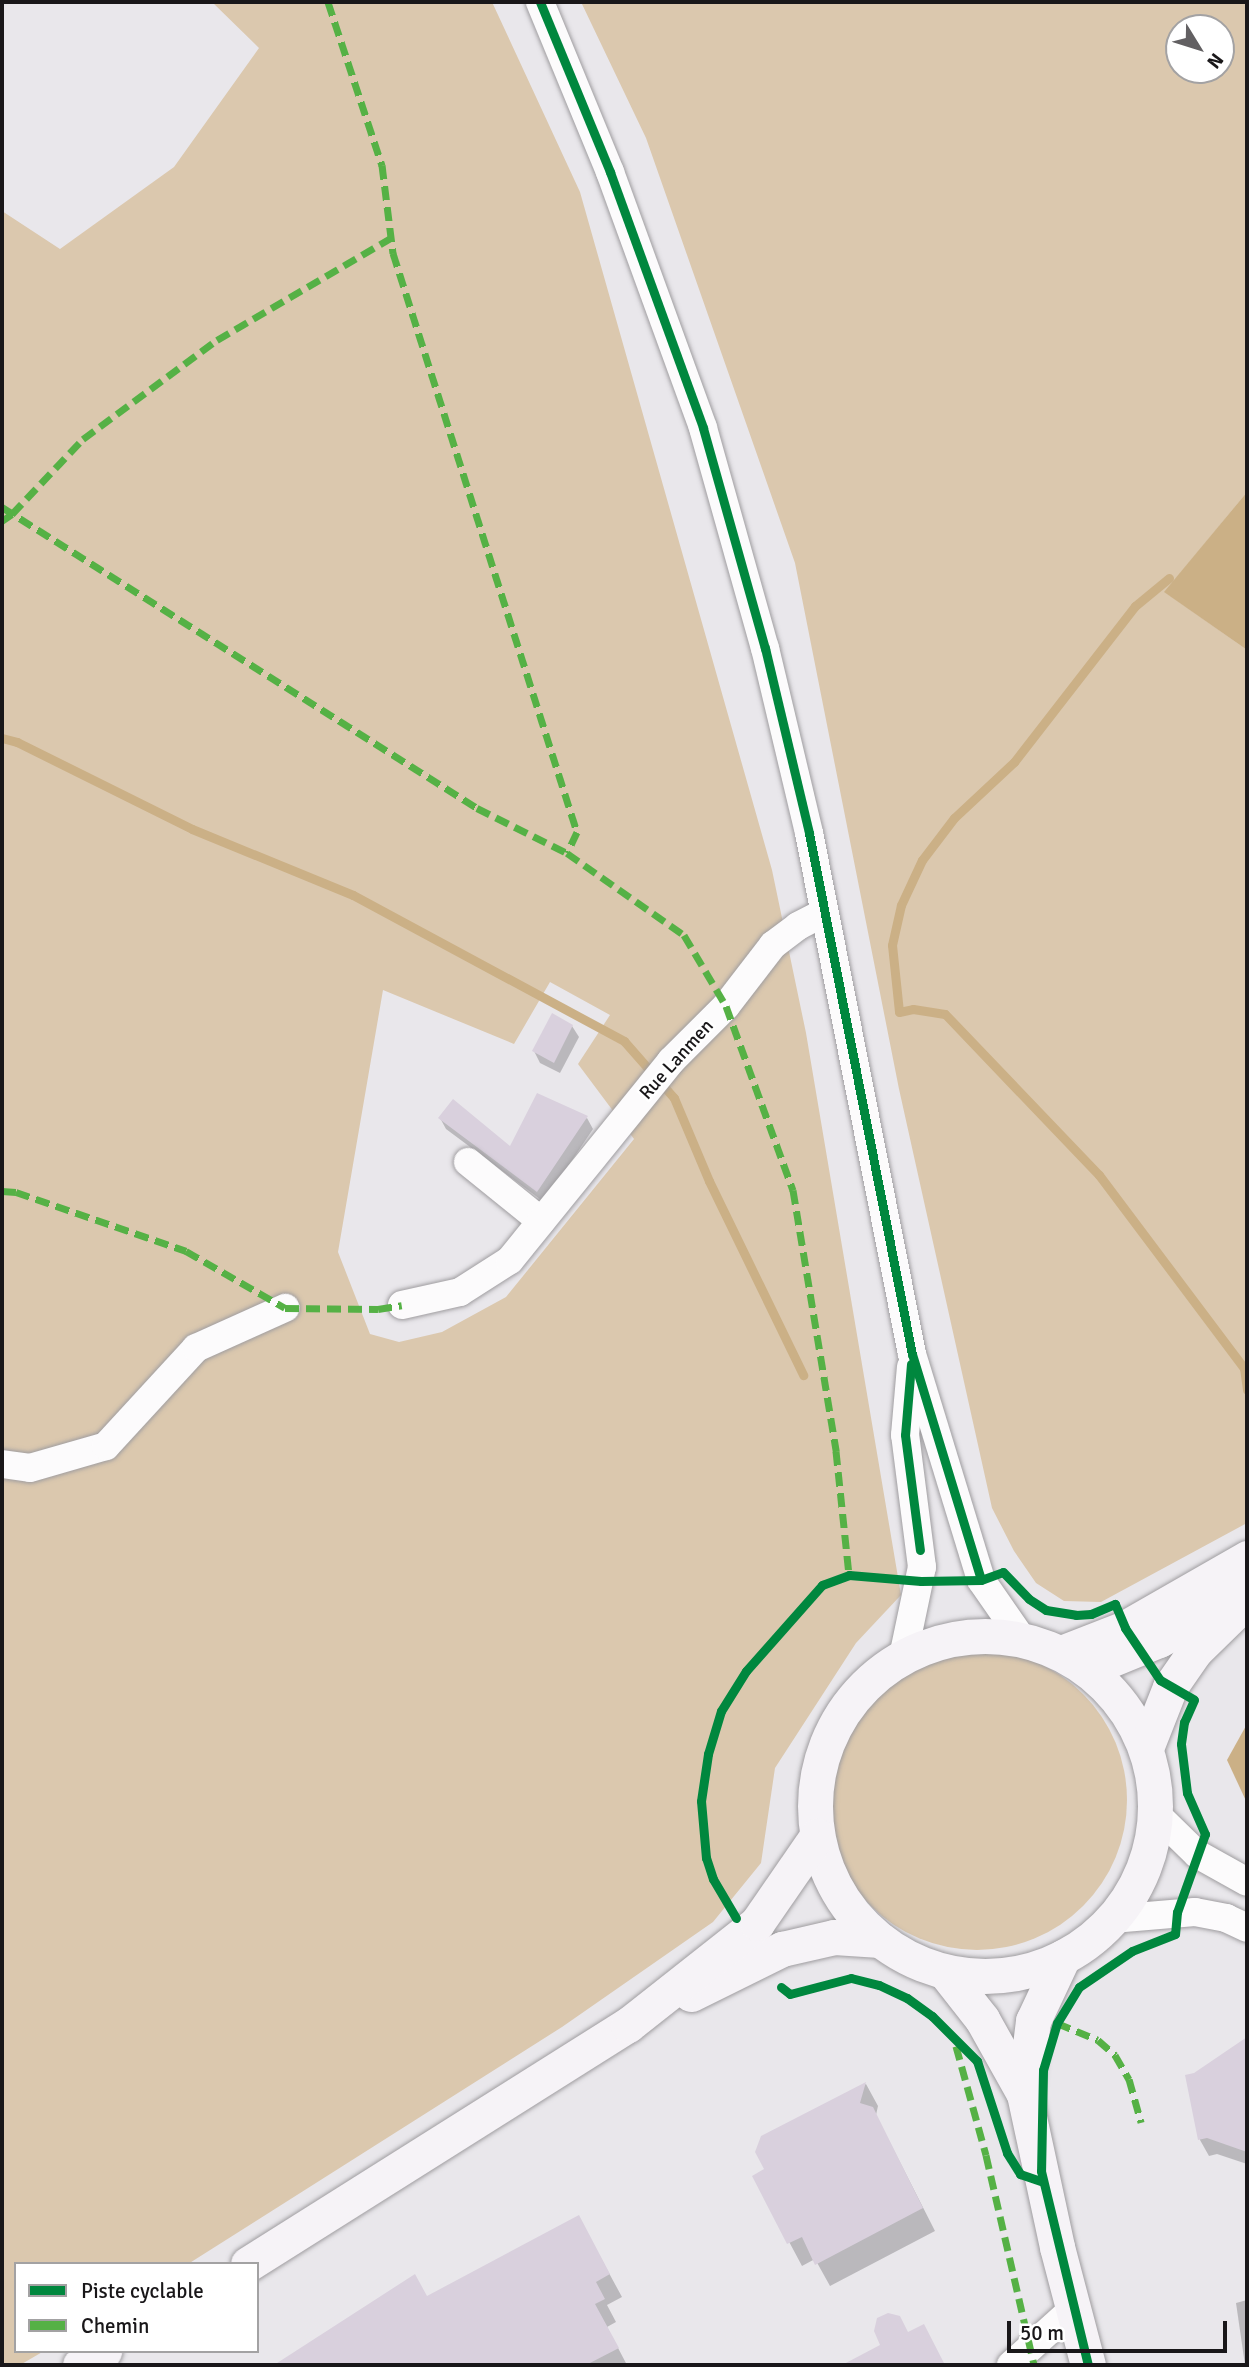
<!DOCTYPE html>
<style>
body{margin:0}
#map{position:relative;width:1249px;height:2367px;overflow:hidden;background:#e9e7eb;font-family:Signika,sans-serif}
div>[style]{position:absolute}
.green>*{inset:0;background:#dbc8ae}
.round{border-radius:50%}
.water>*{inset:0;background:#cbb086}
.shadow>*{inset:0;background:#0003}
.stream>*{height:9px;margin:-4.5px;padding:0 4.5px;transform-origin:4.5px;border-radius:4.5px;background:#cbb086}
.building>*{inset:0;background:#d9d0dd}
.roads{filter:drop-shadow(0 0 2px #9f9da0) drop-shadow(0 0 2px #9f9da0)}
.minor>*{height:28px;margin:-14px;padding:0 14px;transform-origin:14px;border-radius:14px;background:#fcfbfc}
.major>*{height:35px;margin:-17.5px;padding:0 17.5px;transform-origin:17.5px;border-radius:17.5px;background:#f6f3f7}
.major>.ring{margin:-17.5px;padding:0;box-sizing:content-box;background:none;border:35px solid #f6f3f7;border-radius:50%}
.quiet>*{height:7px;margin-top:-3.5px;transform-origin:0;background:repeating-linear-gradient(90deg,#55b145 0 14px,transparent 0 21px)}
.cycleway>*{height:9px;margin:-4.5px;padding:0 4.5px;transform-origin:4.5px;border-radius:4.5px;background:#00873e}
span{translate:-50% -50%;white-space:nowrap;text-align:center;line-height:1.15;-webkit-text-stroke:5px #fff;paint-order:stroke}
.street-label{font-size:19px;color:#191719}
.frame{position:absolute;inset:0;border:4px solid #191719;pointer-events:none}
.legend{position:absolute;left:14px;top:2262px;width:245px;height:91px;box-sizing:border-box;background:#fff;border:2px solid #a3a2a3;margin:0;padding:9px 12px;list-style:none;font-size:21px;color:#191719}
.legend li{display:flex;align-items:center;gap:14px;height:35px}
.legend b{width:35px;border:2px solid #a3a2a3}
.north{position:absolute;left:1165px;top:14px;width:70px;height:70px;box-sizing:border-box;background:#fff;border:2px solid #a3a2a3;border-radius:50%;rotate:128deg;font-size:19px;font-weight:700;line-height:28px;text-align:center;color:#191719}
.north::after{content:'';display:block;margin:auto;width:24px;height:32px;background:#626062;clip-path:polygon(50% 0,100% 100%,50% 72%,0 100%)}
.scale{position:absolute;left:1007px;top:2321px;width:220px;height:32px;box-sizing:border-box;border:4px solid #191719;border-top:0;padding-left:9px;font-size:21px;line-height:24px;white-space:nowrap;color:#191719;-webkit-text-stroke:5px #fff;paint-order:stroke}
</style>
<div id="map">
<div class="green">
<i style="clip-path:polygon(evenodd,212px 2px,492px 2px,580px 192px,772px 870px,806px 1033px,901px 1595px,856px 1643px,775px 1768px,761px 1863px,713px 1922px,562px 2027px,188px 2264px,16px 2264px,16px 2351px,44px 2351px,20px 2365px,2px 2365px,2px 211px,60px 249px,174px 167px,259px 48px,212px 2px,550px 982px,610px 1015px,578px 1064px,634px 1139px,506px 1297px,442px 1332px,399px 1342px,370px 1334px,338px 1252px,383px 990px,514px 1044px,550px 982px)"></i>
<i style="clip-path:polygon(evenodd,581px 2px,1247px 2px,1247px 492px,1165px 592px,1247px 650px,1247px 1523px,1101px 1602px,1064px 1601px,1036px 1583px,1014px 1551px,992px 1508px,899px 1089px,795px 563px,646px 138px,581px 2px,1179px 28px,1221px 28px,1221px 70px,1179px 70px,1179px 28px)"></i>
<i class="round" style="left:827px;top:1650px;width:300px;height:300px"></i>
</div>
<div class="water">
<i style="clip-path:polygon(1247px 492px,1247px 650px,1164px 592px)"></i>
<i style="clip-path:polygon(1247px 1724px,1247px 1803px,1227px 1760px)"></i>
</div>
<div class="shadow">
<i style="clip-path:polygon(572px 1026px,579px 1037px,560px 1073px,540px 1063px,534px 1051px)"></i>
<i style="clip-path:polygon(440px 1118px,511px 1149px,587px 1118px,593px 1129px,544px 1202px,446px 1129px)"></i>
<i style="clip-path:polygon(1245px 2040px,1247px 2040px,1247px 2164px,1217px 2154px,1209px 2156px,1200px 2140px,1194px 2075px)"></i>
<i style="clip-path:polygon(866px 2084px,878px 2106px,876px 2115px,935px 2231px,830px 2286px,815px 2259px,802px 2266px,754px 2176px,766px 2170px,762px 2137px)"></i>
<i style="clip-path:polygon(591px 2240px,622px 2297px,607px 2305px,616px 2322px,607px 2327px,627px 2365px,277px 2365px,415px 2276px,427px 2298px)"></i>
<i style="clip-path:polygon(1247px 2300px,1247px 2365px,1245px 2365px,1236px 2303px)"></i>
</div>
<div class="stream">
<i style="left:1169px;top:578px;width:44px;rotate:140.5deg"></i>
<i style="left:1135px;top:606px;width:197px;rotate:127.8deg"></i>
<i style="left:1014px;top:762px;width:82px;rotate:137deg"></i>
<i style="left:954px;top:818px;width:53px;rotate:127.3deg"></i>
<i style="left:922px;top:860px;width:50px;rotate:115deg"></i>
<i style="left:901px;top:905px;width:41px;rotate:102.7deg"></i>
<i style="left:892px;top:945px;width:67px;rotate:84deg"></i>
<i style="left:899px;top:1012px;width:14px;rotate:-12deg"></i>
<i style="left:913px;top:1009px;width:32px;rotate:9deg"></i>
<i style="left:945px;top:1014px;width:223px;rotate:46.3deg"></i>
<i style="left:1099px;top:1175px;width:241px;rotate:53.1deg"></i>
<i style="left:1244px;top:1368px;width:22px;rotate:82deg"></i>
<i style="left:2px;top:738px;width:16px;rotate:15deg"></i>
<i style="left:17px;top:742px;width:195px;rotate:26.4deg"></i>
<i style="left:192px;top:829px;width:174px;rotate:22.3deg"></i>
<i style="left:353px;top:895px;width:308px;rotate:28.3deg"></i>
<i style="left:624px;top:1041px;width:76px;rotate:48.7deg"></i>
<i style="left:674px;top:1098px;width:90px;rotate:67.1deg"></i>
<i style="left:709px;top:1181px;width:216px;rotate:64.1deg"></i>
</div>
<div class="building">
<i style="clip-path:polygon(552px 1013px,573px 1025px,554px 1063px,532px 1051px)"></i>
<i style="clip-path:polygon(537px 1093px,588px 1116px,537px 1192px,438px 1118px,453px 1099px,510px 1146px)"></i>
<i style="clip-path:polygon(1247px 2037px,1247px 2152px,1207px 2138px,1198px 2140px,1185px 2075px,1194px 2073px)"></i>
<i style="clip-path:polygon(866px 2082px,860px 2103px,873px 2107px,923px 2208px,815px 2265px,802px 2237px,787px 2244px,752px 2176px,764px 2169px,755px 2152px,761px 2136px)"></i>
<i style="clip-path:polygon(579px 2215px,610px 2274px,596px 2282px,605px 2299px,595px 2304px,619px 2348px,586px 2365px,274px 2365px,415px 2274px,427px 2296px)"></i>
<i style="clip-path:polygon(888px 2313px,900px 2316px,908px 2332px,924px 2324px,945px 2365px,842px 2365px,880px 2345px,874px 2331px,877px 2318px)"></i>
</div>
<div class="roads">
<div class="minor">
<i style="left:540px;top:2px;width:184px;rotate:67.6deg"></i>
<i style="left:610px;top:172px;width:272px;rotate:70deg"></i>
<i style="left:703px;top:428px;width:229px;rotate:74.3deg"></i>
<i style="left:765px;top:648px;width:190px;rotate:76.6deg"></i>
<i style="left:809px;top:833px;width:531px;rotate:78.82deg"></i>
<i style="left:912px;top:1354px;width:236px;rotate:73deg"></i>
<i style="left:981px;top:1580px;width:72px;rotate:55.2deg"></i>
<i style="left:468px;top:1162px;width:94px;rotate:38.9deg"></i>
<i style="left:402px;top:1305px;width:59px;rotate:-12.6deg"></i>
<i style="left:460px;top:1292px;width:59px;rotate:-32.6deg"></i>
<i style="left:510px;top:1260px;width:256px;rotate:-51deg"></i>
<i style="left:671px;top:1061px;width:78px;rotate:-45deg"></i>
<i style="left:726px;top:1006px;width:77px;rotate:-52.4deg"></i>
<i style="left:773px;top:945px;width:31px;rotate:-37deg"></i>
<i style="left:798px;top:926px;width:29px;rotate:-27deg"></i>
<i style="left:2px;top:1464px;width:28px;rotate:8deg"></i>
<i style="left:30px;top:1468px;width:79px;rotate:-16.1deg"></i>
<i style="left:106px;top:1446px;width:133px;rotate:-47.4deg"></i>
<i style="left:196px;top:1348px;width:98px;rotate:-24.2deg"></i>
<i style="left:903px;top:1657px;width:92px;rotate:-78.1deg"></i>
<i style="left:922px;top:1567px;width:133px;rotate:-97.3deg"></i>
<i style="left:905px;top:1435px;width:68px;rotate:-85deg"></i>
<i style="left:1155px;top:1813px;width:59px;rotate:44.3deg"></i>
<i style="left:1197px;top:1854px;width:57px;rotate:29.2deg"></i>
<i style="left:1112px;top:1919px;width:83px;rotate:-4.8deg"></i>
<i style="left:1195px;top:1912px;width:32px;rotate:11deg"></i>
<i style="left:1226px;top:1918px;width:23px;rotate:25deg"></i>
<i style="left:1011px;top:2365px;width:84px;rotate:-42.1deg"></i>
</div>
<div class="major">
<i class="ring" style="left:815px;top:1636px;width:305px;height:305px"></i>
<i style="left:1061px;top:1653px;width:69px;rotate:-21.3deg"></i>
<i style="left:1125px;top:1628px;width:141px;rotate:-29.8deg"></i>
<i style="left:1088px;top:1669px;width:77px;rotate:-22.2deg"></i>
<i style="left:1159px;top:1640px;width:54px;rotate:-27.5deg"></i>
<i style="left:1207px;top:1615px;width:50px;rotate:-36.9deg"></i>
<i style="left:1146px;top:1748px;width:66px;rotate:-68.5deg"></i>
<i style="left:1170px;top:1687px;width:44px;rotate:-55.2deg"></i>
<i style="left:1195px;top:1651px;width:54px;rotate:-44.3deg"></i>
<i style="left:945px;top:1972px;width:60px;rotate:51.8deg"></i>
<i style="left:982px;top:2019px;width:86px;rotate:60.8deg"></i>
<i style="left:1024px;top:2094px;width:157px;rotate:77.8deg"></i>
<i style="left:1057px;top:2247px;width:122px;rotate:75.3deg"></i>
<i style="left:691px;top:1994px;width:102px;rotate:-26.3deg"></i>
<i style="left:782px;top:1949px;width:53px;rotate:-13deg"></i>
<i style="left:834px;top:1937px;width:46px;rotate:3.7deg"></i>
<i style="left:1024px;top:2094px;width:74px;rotate:-83deg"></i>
<i style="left:1033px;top:2021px;width:71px;rotate:-64.9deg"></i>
<i style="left:248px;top:2264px;width:449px;rotate:-32.2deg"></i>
<i style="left:628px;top:2025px;width:164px;rotate:-38.3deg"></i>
<i style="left:757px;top:1923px;width:106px;rotate:-55.4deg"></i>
<i style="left:80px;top:2365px;width:28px;rotate:-30deg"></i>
</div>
</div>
<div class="quiet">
<i style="left:328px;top:2px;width:172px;rotate:71.7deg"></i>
<i style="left:382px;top:165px;width:89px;rotate:82.9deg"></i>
<i style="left:393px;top:253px;width:608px;rotate:72.37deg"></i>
<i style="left:577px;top:832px;width:23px;rotate:115deg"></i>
<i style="left:2px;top:507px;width:562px;rotate:32.36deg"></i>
<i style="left:477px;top:808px;width:101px;rotate:26.6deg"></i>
<i style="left:567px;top:853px;width:143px;rotate:35deg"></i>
<i style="left:684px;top:935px;width:82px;rotate:59.4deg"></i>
<i style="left:726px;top:1006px;width:196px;rotate:70deg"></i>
<i style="left:793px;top:1190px;width:265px;rotate:80.6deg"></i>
<i style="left:836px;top:1451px;width:125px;rotate:84deg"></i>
<i style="left:2px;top:521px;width:12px;rotate:-35deg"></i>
<i style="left:12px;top:514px;width:103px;rotate:-46.6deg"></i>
<i style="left:83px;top:439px;width:167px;rotate:-36.5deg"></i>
<i style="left:217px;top:340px;width:202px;rotate:-30.4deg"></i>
<i style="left:2px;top:1191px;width:14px;rotate:4deg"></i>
<i style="left:16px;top:1192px;width:180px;rotate:19.1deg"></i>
<i style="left:186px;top:1251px;width:114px;rotate:29.9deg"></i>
<i style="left:285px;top:1308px;width:93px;rotate:0.6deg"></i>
<i style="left:378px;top:1309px;width:24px;rotate:-9deg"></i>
<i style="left:1059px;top:2020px;width:4px;rotate:124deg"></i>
<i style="left:1057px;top:2023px;width:44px;rotate:22.5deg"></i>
<i style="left:1098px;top:2040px;width:23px;rotate:41deg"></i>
<i style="left:1115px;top:2055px;width:28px;rotate:60deg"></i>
<i style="left:1129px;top:2079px;width:45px;rotate:74.4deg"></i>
<i style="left:956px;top:2046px;width:113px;rotate:74.6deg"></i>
<i style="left:986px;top:2155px;width:215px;rotate:77.1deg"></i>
</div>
<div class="cycleway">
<i style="left:540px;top:2px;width:184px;rotate:67.6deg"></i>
<i style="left:610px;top:172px;width:272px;rotate:70deg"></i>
<i style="left:703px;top:428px;width:229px;rotate:74.3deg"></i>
<i style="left:765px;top:648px;width:190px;rotate:76.6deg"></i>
<i style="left:809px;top:833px;width:531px;rotate:78.82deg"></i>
<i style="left:912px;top:1354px;width:236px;rotate:73deg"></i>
<i style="left:911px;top:1364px;width:71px;rotate:94.8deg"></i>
<i style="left:905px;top:1435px;width:116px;rotate:82.6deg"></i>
<i style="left:736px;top:1918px;width:45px;rotate:-120.5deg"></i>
<i style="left:713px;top:1879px;width:22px;rotate:-108deg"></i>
<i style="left:706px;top:1858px;width:57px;rotate:-95deg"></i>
<i style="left:701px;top:1801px;width:48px;rotate:-81.5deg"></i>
<i style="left:708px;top:1754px;width:45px;rotate:-73.2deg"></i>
<i style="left:721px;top:1711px;width:47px;rotate:-58deg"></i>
<i style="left:746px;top:1671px;width:115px;rotate:-48.5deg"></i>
<i style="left:822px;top:1585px;width:29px;rotate:-20deg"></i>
<i style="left:849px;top:1575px;width:72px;rotate:4.8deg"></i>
<i style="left:921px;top:1581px;width:60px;rotate:-1deg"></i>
<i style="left:981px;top:1580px;width:23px;rotate:-20deg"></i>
<i style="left:1003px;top:1572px;width:37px;rotate:46deg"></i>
<i style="left:1029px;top:1599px;width:20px;rotate:33deg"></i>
<i style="left:1046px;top:1610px;width:30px;rotate:9deg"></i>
<i style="left:1076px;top:1615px;width:15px;rotate:-4deg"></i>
<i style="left:1091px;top:1614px;width:26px;rotate:-23deg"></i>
<i style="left:1115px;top:1604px;width:26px;rotate:67deg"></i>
<i style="left:1125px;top:1628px;width:63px;rotate:56.1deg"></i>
<i style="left:1160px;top:1680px;width:39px;rotate:30deg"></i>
<i style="left:1194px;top:1700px;width:24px;rotate:114deg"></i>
<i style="left:1184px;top:1722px;width:22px;rotate:98deg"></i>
<i style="left:1181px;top:1744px;width:49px;rotate:83deg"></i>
<i style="left:1187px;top:1793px;width:45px;rotate:66.3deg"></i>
<i style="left:1205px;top:1834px;width:83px;rotate:109.7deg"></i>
<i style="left:1177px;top:1912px;width:22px;rotate:95deg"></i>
<i style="left:1175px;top:1934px;width:46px;rotate:158.4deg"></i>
<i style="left:1132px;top:1951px;width:64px;rotate:145.8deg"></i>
<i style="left:1079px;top:1987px;width:42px;rotate:121.4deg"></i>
<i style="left:1057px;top:2023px;width:49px;rotate:106.6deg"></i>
<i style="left:1043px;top:2070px;width:101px;rotate:91.1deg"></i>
<i style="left:1041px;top:2171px;width:200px;rotate:76.4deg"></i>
<i style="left:781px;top:1987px;width:11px;rotate:38deg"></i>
<i style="left:790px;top:1994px;width:63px;rotate:-14.7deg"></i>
<i style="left:851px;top:1978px;width:29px;rotate:14deg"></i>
<i style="left:879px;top:1985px;width:31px;rotate:25deg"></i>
<i style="left:907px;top:1998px;width:31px;rotate:36deg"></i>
<i style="left:932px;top:2016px;width:64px;rotate:45deg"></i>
<i style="left:977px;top:2061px;width:97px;rotate:71.9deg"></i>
<i style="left:1007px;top:2153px;width:25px;rotate:58deg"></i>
<i style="left:1020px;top:2174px;width:24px;rotate:19deg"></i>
</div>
<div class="street-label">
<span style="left:677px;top:1060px;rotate:-48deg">Rue Lanmen</span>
</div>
<div class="frame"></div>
<ul class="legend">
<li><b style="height:9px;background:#00873e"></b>Piste cyclable</li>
<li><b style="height:9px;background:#55b145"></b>Chemin</li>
</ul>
<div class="north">N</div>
<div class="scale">50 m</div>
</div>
